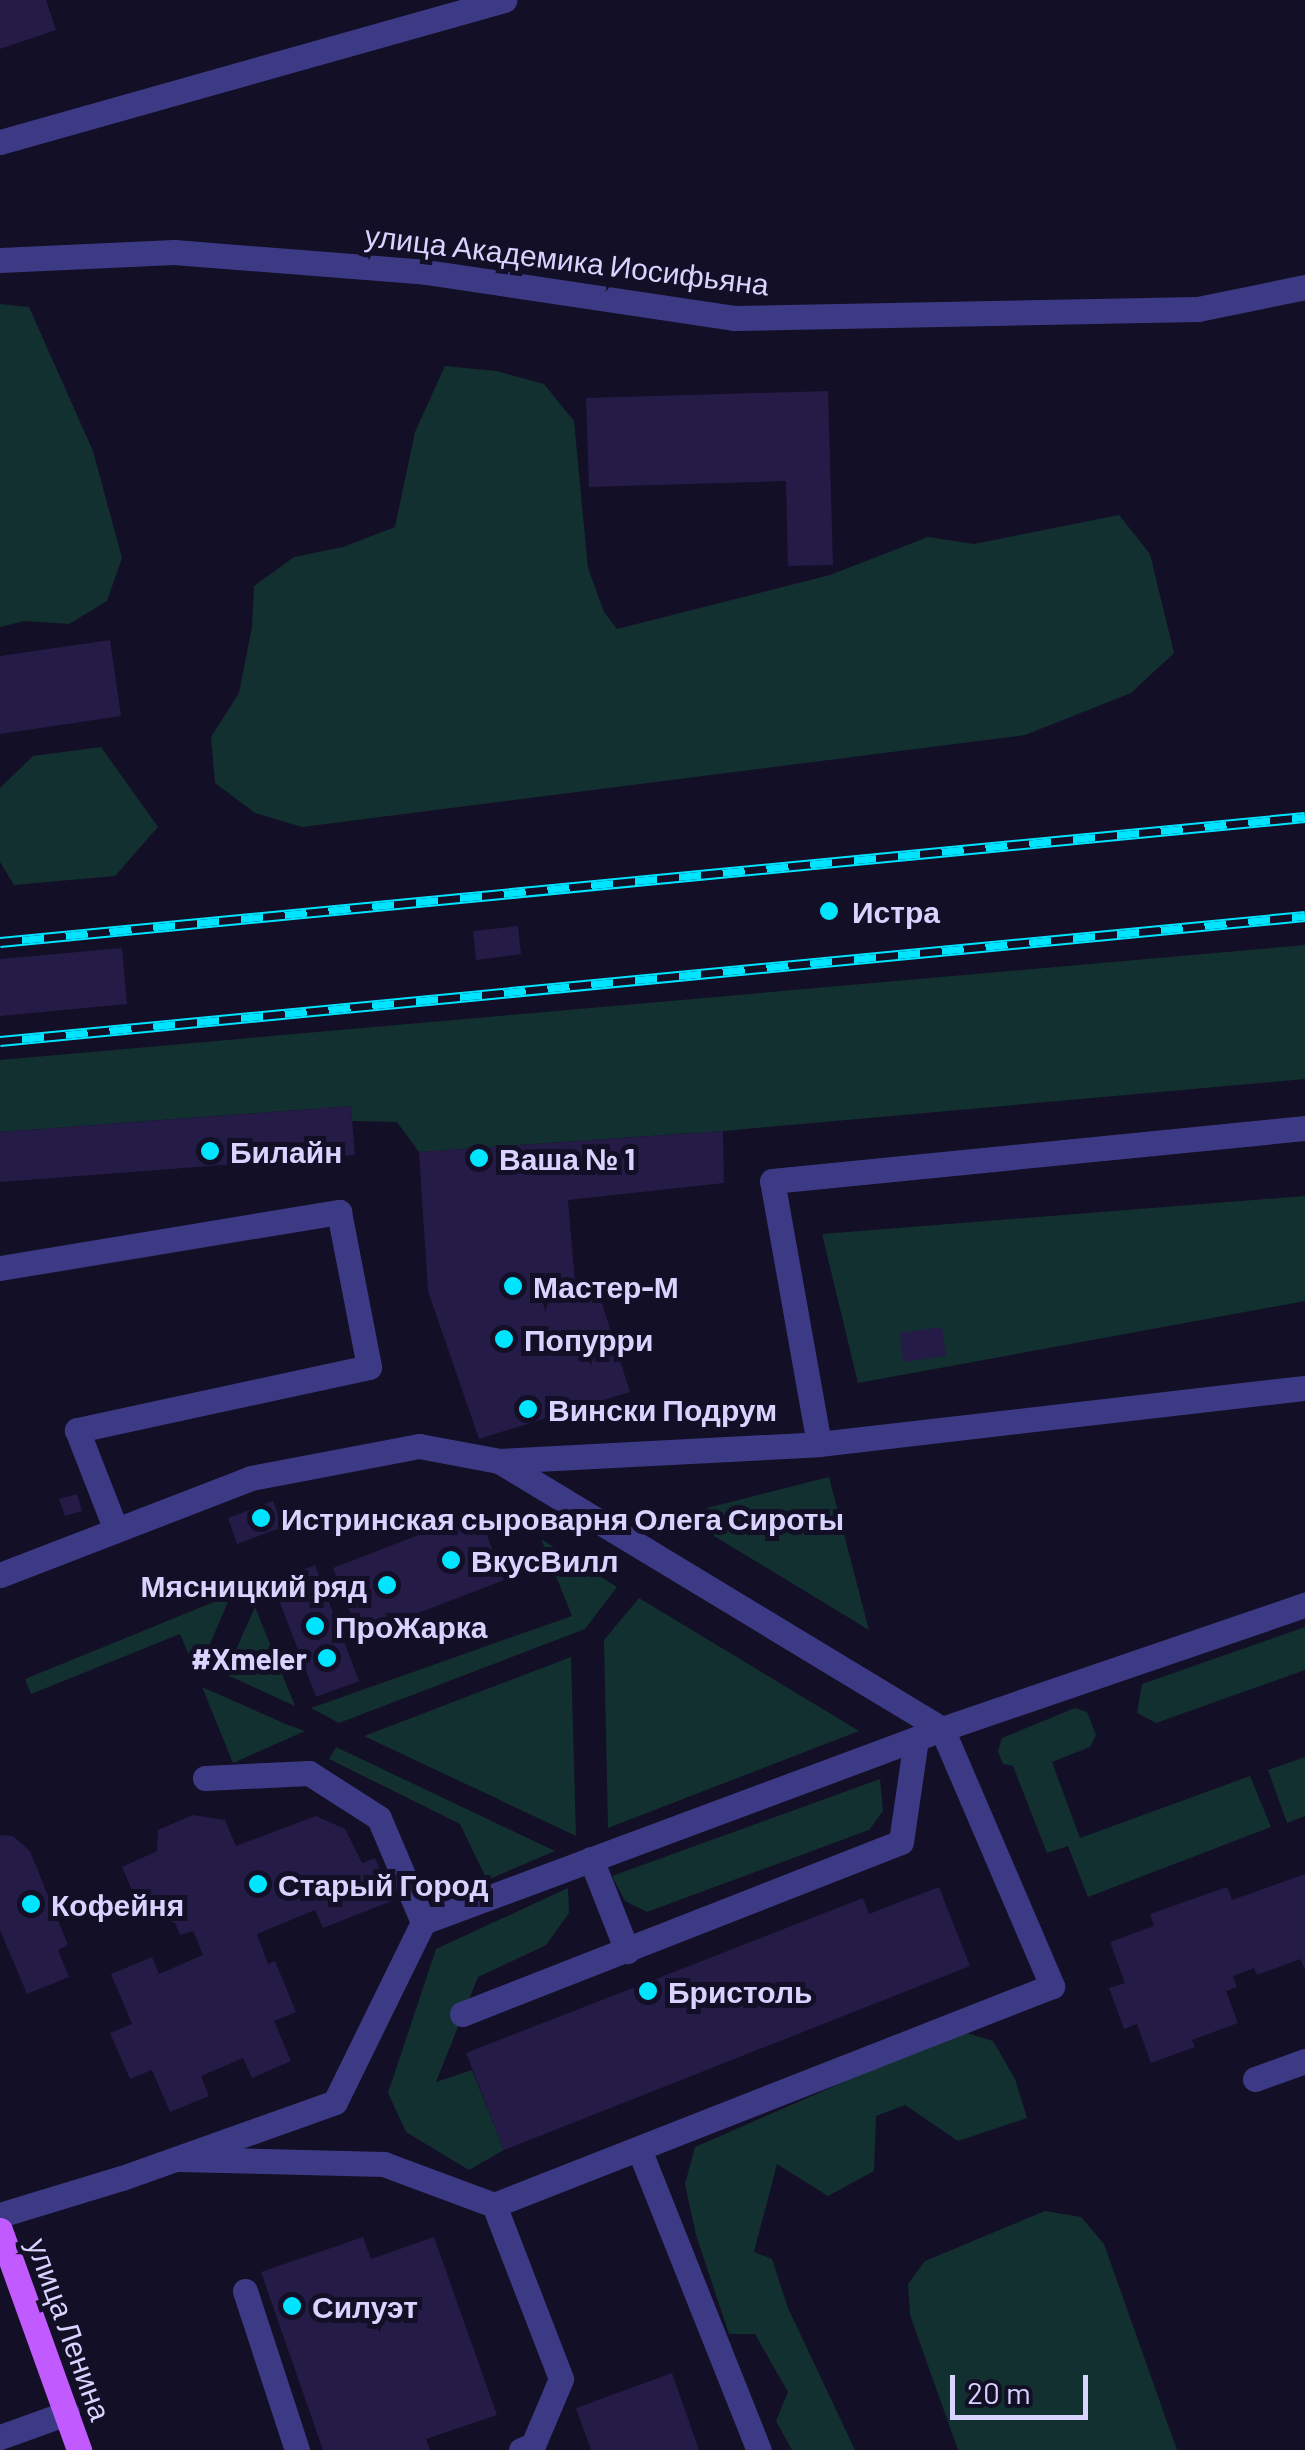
<!DOCTYPE html>
<meta charset="utf-8">
<style>
body{margin:0}
#map{position:relative;width:1305px;height:2450px;overflow:hidden;background:#130f26;font-family:Barlow,sans-serif}
div>[style]{position:absolute}
.green>*{inset:0;background:#12302f}
.building>*{inset:0;background:#241b47}
.minor>*{height:25px;margin:-12.5px;padding:0 12.5px;transform-origin:12.5px;border-radius:12.5px;background:#3d3a85}
.major>*{height:25px;margin:-12.5px;padding:0 12.5px;transform-origin:12.5px;border-radius:12.5px;background:#c25bff}
.rail>*{height:11px;margin-top:-5.5px;transform-origin:0;background:repeating-linear-gradient(90deg,#130f26 0 22px,#00e5ff 0 44px);box-sizing:border-box;border-block:2px solid #00e5ff}
.dots>*{width:28px;height:28px;translate:-50% -50%;box-sizing:border-box;border:5px solid #130f26;border-radius:50%}
span{translate:-50% -50%;white-space:nowrap;text-align:center;line-height:1.15;-webkit-text-stroke:10px #130f26;paint-order:stroke}
.street-label{font-size:30px;color:#d9d4ff}
.poi-label{font-size:30px;color:#d9d4ff;font-weight:700}
.left{translate:0 -50%;text-align:left}
.right{translate:-100% -50%;text-align:right}
.scale{position:absolute;left:950px;top:2375px;width:138px;height:45px;box-sizing:border-box;border:5px solid #d9d4ff;border-top:0;padding-left:12px;font-size:30px;line-height:35px;white-space:nowrap;color:#d9d4ff;-webkit-text-stroke:8px #130f26;paint-order:stroke}
</style>
<div id="map">
<div class="green">
<i style="clip-path:polygon(0 304px,29px 307px,93px 451px,122px 558px,107px 601px,69px 624px,24px 621px,0 627px)"></i>
<i style="clip-path:polygon(445px 366px,496px 371px,544px 384px,574px 421px,588px 568px,604px 612px,617px 629px,830px 575px,928px 537px,974px 544px,1119px 515px,1150px 554px,1174px 653px,1131px 693px,1025px 735px,302px 827px,255px 813px,215px 783px,211px 737px,239px 693px,252px 627px,254px 586px,294px 557px,343px 547px,395px 527px,415px 432px)"></i>
<i style="clip-path:polygon(101px 747px,158px 827px,115px 876px,14px 885px,0 862px,0 788px,33px 756px)"></i>
<i style="clip-path:polygon(1305px 945px,1305px 1079px,723px 1131px,419px 1152px,397px 1122px,352px 1121px,351px 1106px,0 1132px,0 1060px)"></i>
<i style="clip-path:polygon(1305px 1196px,1305px 1301px,858px 1383px,822px 1234px)"></i>
<i style="clip-path:polygon(829px 1477px,869px 1630px,714px 1536px,707px 1508px)"></i>
<i style="clip-path:polygon(541px 1539px,617px 1587px,585px 1629px,339px 1723px,311px 1708px,572px 1616px)"></i>
<i style="clip-path:polygon(231px 1595px,197px 1674px,180px 1634px,31px 1694px,25px 1679px)"></i>
<i style="clip-path:polygon(639px 1598px,859px 1731px,608px 1828px,604px 1640px)"></i>
<i style="clip-path:polygon(255px 1607px,295px 1706px,225px 1674px)"></i>
<i style="clip-path:polygon(1305px 1627px,1305px 1670px,1156px 1723px,1137px 1713px,1142px 1684px)"></i>
<i style="clip-path:polygon(571px 1657px,576px 1836px,364px 1736px)"></i>
<i style="clip-path:polygon(202px 1687px,288px 1725px,305px 1731px,233px 1763px)"></i>
<i style="clip-path:polygon(1075px 1708px,1087px 1712px,1096px 1735px,1090px 1747px,1052px 1762px,1080px 1838px,1250px 1776px,1271px 1827px,1088px 1897px,1068px 1846px,1047px 1853px,1013px 1766px,1003px 1764px,998px 1751px,1002px 1738px)"></i>
<i style="clip-path:polygon(336px 1747px,555px 1851px,487px 1880px,460px 1824px,329px 1759px)"></i>
<i style="clip-path:polygon(1305px 1757px,1305px 1816px,1287px 1823px,1268px 1770px)"></i>
<i style="clip-path:polygon(880px 1779px,883px 1811px,869px 1830px,647px 1912px,625px 1901px,612px 1876px)"></i>
<i style="clip-path:polygon(568px 1888px,569px 1913px,546px 1945px,478px 1977px,436px 2082px,472px 2070px,504px 2150px,469px 2170px,406px 2132px,388px 2093px,436px 1949px)"></i>
<i style="clip-path:polygon(960px 2031px,993px 2041px,1015px 2079px,1027px 2118px,958px 2141px,905px 2105px,876px 2116px,874px 2171px,828px 2196px,777px 2164px,754px 2252px,772px 2259px,788px 2308px,855px 2450px,792px 2450px,776px 2421px,788px 2392px,755px 2334px,729px 2334px,696px 2235px,685px 2184px,695px 2147px)"></i>
<i style="clip-path:polygon(1045px 2211px,1081px 2217px,1104px 2244px,1177px 2450px,958px 2450px,910px 2315px,908px 2284px,925px 2261px)"></i>
</div>
<div class="building">
<i style="clip-path:polygon(0 0,46px 0,56px 30px,0 49px)"></i>
<i style="clip-path:polygon(828px 391px,833px 565px,788px 566px,786px 481px,589px 487px,586px 398px)"></i>
<i style="clip-path:polygon(110px 640px,121px 716px,0 734px,0 656px)"></i>
<i style="clip-path:polygon(518px 926px,521px 954px,476px 960px,473px 931px)"></i>
<i style="clip-path:polygon(122px 948px,127px 1004px,0 1016px,0 959px)"></i>
<i style="clip-path:polygon(351px 1106px,355px 1155px,0 1182px,0 1132px)"></i>
<i style="clip-path:polygon(723px 1131px,724px 1183px,568px 1200px,575px 1282px,594px 1278px,630px 1392px,479px 1439px,428px 1291px,419px 1152px)"></i>
<i style="clip-path:polygon(942px 1327px,946px 1356px,903px 1362px,900px 1333px)"></i>
<i style="clip-path:polygon(77px 1494px,82px 1511px,65px 1516px,59px 1499px)"></i>
<i style="clip-path:polygon(273px 1501px,283px 1527px,237px 1544px,228px 1518px)"></i>
<i style="clip-path:polygon(478px 1512px,504px 1580px,359px 1636px,333px 1568px)"></i>
<i style="clip-path:polygon(315px 1565px,359px 1681px,316px 1697px,272px 1582px)"></i>
<i style="clip-path:polygon(193px 1815px,225px 1820px,236px 1846px,316px 1816px,345px 1829px,362px 1863px,375px 1858px,394px 1900px,323px 1928px,315px 1910px,257px 1934px,268px 1964px,275px 1961px,296px 2012px,274px 2021px,291px 2061px,252px 2078px,243px 2058px,201px 2076px,209px 2096px,170px 2112px,152px 2070px,130px 2079px,110px 2033px,132px 2024px,111px 1974px,152px 1957px,159px 1974px,203px 1955px,193px 1931px,180px 1935px,175px 1923px,140px 1908px,122px 1867px,157px 1851px,158px 1830px)"></i>
<i style="clip-path:polygon(0 1835px,13px 1836px,30px 1851px,68px 1945px,58px 1950px,69px 1977px,27px 1994px,0 1930px)"></i>
<i style="clip-path:polygon(1305px 1874px,1305px 1970px,1300px 1959px,1257px 1975px,1254px 1968px,1233px 1976px,1237px 1987px,1226px 1991px,1238px 2023px,1192px 2040px,1195px 2047px,1151px 2063px,1137px 2024px,1124px 2029px,1109px 1988px,1125px 1983px,1110px 1942px,1154px 1926px,1150px 1914px,1227px 1887px,1232px 1900px)"></i>
<i style="clip-path:polygon(939px 1887px,970px 1966px,504px 2150px,466px 2053px,863px 1898px,869px 1914px)"></i>
<i style="clip-path:polygon(363px 2237px,371px 2259px,434px 2237px,497px 2415px,426px 2439px,430px 2450px,323px 2450px,261px 2272px)"></i>
<i style="clip-path:polygon(672px 2373px,699px 2450px,591px 2450px,576px 2408px)"></i>
</div>
<div class="minor">
<i style="left:0;top:142px;width:524px;rotate:-15.73deg"></i>
<i style="left:0;top:260px;width:174px;rotate:-2.6deg"></i>
<i style="left:174px;top:252px;width:253px;rotate:4.5deg"></i>
<i style="left:426px;top:272px;width:311px;rotate:8.5deg"></i>
<i style="left:734px;top:318px;width:464px;rotate:-1.1deg"></i>
<i style="left:1198px;top:309px;width:109px;rotate:-11.6deg"></i>
<i style="left:0;top:1268px;width:344px;rotate:-9.4deg"></i>
<i style="left:339px;top:1212px;width:158px;rotate:79deg"></i>
<i style="left:369px;top:1367px;width:299px;rotate:167.8deg"></i>
<i style="left:77px;top:1430px;width:107px;rotate:68.7deg"></i>
<i style="left:819px;top:1444px;width:267px;rotate:-100.1deg"></i>
<i style="left:772px;top:1181px;width:536px;rotate:-5.68deg"></i>
<i style="left:499px;top:1461px;width:320px;rotate:-3deg"></i>
<i style="left:819px;top:1444px;width:489px;rotate:-6.6deg"></i>
<i style="left:0;top:1575px;width:269px;rotate:-21.1deg"></i>
<i style="left:251px;top:1478px;width:171px;rotate:-10.8deg"></i>
<i style="left:419px;top:1446px;width:81px;rotate:10.6deg"></i>
<i style="left:499px;top:1461px;width:518px;rotate:31.17deg"></i>
<i style="left:942px;top:1729px;width:280px;rotate:66.8deg"></i>
<i style="left:1052px;top:1986px;width:599px;rotate:158.57deg"></i>
<i style="left:494px;top:2205px;width:117px;rotate:-159.6deg"></i>
<i style="left:384px;top:2164px;width:206px;rotate:-178.6deg"></i>
<i style="left:205px;top:1778px;width:104px;rotate:-2.8deg"></i>
<i style="left:309px;top:1773px;width:83px;rotate:32.7deg"></i>
<i style="left:379px;top:1818px;width:113px;rotate:67.1deg"></i>
<i style="left:591px;top:1859px;width:99px;rotate:68.6deg"></i>
<i style="left:462px;top:2014px;width:471px;rotate:-21.4deg"></i>
<i style="left:901px;top:1842px;width:104px;rotate:-81.7deg"></i>
<i style="left:1255px;top:2079px;width:53px;rotate:-19.8deg"></i>
<i style="left:639px;top:2149px;width:324px;rotate:68.3deg"></i>
<i style="left:494px;top:2205px;width:186px;rotate:68.9deg"></i>
<i style="left:561px;top:2379px;width:72px;rotate:113deg"></i>
<i style="left:533px;top:2445px;width:13px;rotate:157deg"></i>
<i style="left:0;top:2215px;width:127px;rotate:-16.9deg"></i>
<i style="left:122px;top:2178px;width:226px;rotate:-19.6deg"></i>
<i style="left:335px;top:2102px;width:200px;rotate:-63.9deg"></i>
<i style="left:423px;top:1922px;width:554px;rotate:-20.4deg"></i>
<i style="left:942px;top:1729px;width:384px;rotate:-18.9deg"></i>
<i style="left:245px;top:2291px;width:167px;rotate:71.9deg"></i>
<i style="left:0;top:2437px;width:71px;rotate:-19.7deg"></i>
</div>
<div class="major">
<i style="left:0;top:2230px;width:234px;rotate:70.2deg"></i>
</div>
<div class="rail">
<i style="left:0;top:942px;width:1311px;rotate:-5.47deg"></i>
<i style="left:0;top:1041px;width:1311px;rotate:-5.47deg"></i>
</div>
<div class="dots">
<i style="left:829px;top:911px;background:#00e5ff"></i>
<i style="left:210px;top:1151px;background:#00e5ff"></i>
<i style="left:479px;top:1158px;background:#00e5ff"></i>
<i style="left:513px;top:1286px;background:#00e5ff"></i>
<i style="left:504px;top:1339px;background:#00e5ff"></i>
<i style="left:528px;top:1409px;background:#00e5ff"></i>
<i style="left:261px;top:1518px;background:#00e5ff"></i>
<i style="left:451px;top:1560px;background:#00e5ff"></i>
<i style="left:387px;top:1585px;background:#00e5ff"></i>
<i style="left:315px;top:1626px;background:#00e5ff"></i>
<i style="left:327px;top:1658px;background:#00e5ff"></i>
<i style="left:258px;top:1884px;background:#00e5ff"></i>
<i style="left:31px;top:1904px;background:#00e5ff"></i>
<i style="left:648px;top:1991px;background:#00e5ff"></i>
<i style="left:292px;top:2306px;background:#00e5ff"></i>
</div>
<div class="street-label">
<span style="left:567px;top:259px;rotate:7deg">улица Академика Иосифьяна</span>
<span style="left:70px;top:2329px;rotate:70deg">улица Ленина</span>
</div>
<div class="poi-label">
<span class="left" style="left:852px;top:911px">Истра</span>
<span class="left" style="left:230px;top:1151px">Билайн</span>
<span class="left" style="left:499px;top:1158px">Ваша № 1</span>
<span class="left" style="left:533px;top:1286px">Мастер-М</span>
<span class="left" style="left:524px;top:1339px">Попурри</span>
<span class="left" style="left:548px;top:1409px">Вински Подрум</span>
<span class="left" style="left:281px;top:1518px">Истринская сыроварня Олега Сироты</span>
<span class="left" style="left:471px;top:1560px">ВкусВилл</span>
<span class="right" style="left:367px;top:1585px">Мясницкий ряд</span>
<span class="left" style="left:335px;top:1626px">ПроЖарка</span>
<span class="right" style="left:307px;top:1658px">#Xmeler</span>
<span class="left" style="left:278px;top:1884px">Старый Город</span>
<span class="left" style="left:51px;top:1904px">Кофейня</span>
<span class="left" style="left:668px;top:1991px">Бристоль</span>
<span class="left" style="left:312px;top:2306px">Силуэт</span>
</div>
<div class="scale">20 m</div>
</div>
